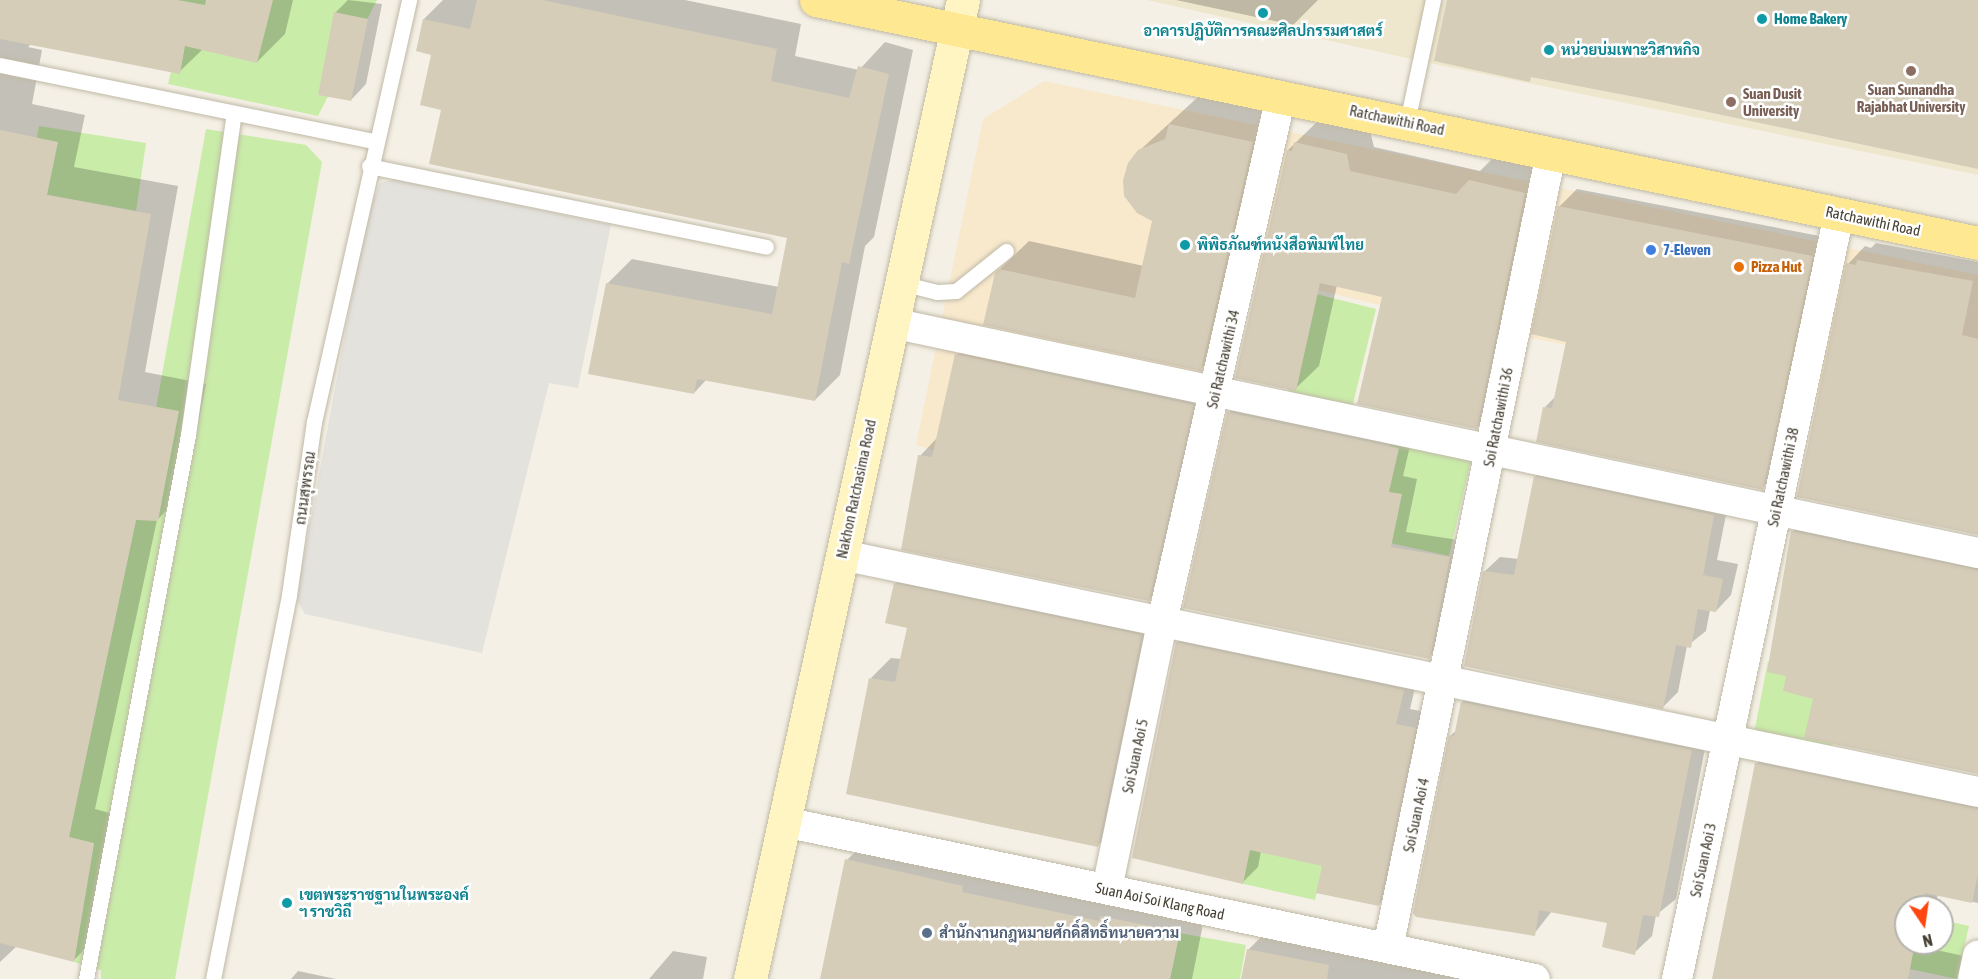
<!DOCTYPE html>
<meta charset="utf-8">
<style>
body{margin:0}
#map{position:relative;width:1978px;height:979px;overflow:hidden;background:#f4f0e5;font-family:"Asap Condensed",Sarabun,sans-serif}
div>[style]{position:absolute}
.commercial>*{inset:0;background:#f8e9cd}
.education>*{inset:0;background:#eee7cd}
.green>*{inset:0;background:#c9eca9}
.parking>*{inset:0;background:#e4e2dd}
.shadow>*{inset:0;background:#0003}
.building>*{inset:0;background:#d6cdb9}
.roads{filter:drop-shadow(0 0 2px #c0b9a6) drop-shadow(0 0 2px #c0b9a6)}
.service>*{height:15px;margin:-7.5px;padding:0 7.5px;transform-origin:7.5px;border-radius:7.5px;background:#fff}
.minor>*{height:30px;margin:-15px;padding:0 15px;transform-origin:15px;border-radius:15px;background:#fff}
.secondary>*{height:33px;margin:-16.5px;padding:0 16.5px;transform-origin:16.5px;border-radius:16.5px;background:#fff5c3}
.primary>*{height:33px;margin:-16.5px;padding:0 16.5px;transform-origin:16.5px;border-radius:16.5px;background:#ffe892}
.dots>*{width:16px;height:16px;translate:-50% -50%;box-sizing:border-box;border:3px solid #fff;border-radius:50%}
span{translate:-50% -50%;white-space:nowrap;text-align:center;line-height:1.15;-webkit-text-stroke:5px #fff;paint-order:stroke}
.culture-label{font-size:15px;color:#0d838f;font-weight:700}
.left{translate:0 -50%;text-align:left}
.education-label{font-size:15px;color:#785e54;font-weight:700}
.street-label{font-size:15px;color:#474134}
.shop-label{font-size:15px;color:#366cbe;font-weight:700}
.food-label{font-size:15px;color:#c56008;font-weight:700}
.service-label{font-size:15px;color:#4e5e75;font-weight:700}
.north{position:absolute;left:1894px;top:895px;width:60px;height:60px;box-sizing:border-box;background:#fff;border:2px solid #b5b3ae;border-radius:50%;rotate:167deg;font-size:16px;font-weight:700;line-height:24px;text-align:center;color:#474134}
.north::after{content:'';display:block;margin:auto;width:21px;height:27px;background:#ff4610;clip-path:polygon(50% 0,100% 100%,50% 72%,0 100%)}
</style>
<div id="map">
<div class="commercial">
<i style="clip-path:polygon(1044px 81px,1978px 275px,1978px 429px,1428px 317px,1236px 270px,1201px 399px,1023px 365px,996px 468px,916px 445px,983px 119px)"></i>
</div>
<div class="education">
<i style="clip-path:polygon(1147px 0,1978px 0,1978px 175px,1420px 61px)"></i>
</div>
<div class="green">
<i style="clip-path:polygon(72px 0,377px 0,318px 116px,168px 84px,182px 25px)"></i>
<i style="clip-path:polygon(39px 126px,146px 143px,136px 211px,27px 191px)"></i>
<i style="clip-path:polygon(206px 129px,306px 145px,322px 162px,175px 979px,101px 979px,101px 970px,74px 962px,94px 844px,69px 837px,136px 520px)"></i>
<i style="clip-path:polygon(1312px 293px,1376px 309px,1351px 412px,1286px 397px)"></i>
<i style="clip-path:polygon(1391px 442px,1471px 460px,1449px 556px,1368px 538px)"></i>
<i style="clip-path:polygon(1768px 661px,1847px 677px,1832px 748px,1754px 733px)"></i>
<i style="clip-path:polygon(1245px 842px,1324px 859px,1315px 900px,1235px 882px)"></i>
<i style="clip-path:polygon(1942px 920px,1969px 926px,1957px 979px,1881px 963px,1906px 943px,1942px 943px)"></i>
<i style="clip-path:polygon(1179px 933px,1246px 945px,1240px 979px,1170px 979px)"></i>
</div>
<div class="parking">
<i style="clip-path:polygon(395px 179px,611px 225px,578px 388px,549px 383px,482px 653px,305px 614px,296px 599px,367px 215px,380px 183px)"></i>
</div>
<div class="shadow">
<i style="clip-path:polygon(0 0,293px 0,285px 34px,257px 62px,203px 49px,179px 72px,32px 43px,28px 47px,42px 50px,32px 104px,85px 115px,74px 167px,178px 186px,145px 372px,206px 384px,185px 492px,157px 520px,95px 809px,121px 816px,101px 933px,73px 961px,17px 946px,0 962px)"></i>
<i style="clip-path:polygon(348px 0,382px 4px,366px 84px,351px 100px,335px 13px)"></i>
<i style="clip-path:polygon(443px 0,685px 0,801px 24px,795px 56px,859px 70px,885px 42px,913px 50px,874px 237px,865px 246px,840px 375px,815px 400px,707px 379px,694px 393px,607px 284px,632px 259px,779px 287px,788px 237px,442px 109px,424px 19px)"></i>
<i style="clip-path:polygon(1176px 0,1318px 0,1293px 25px)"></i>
<i style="clip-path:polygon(1198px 97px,1280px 114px,1229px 341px,1201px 369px,996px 273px,1029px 241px,1144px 266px,1154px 220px,1139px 151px)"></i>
<i style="clip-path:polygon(1319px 120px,1370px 131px,1374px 147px,1480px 171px,1494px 157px,1548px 170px,1500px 404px,1476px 428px,1384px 296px,1337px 285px,1319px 366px,1295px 389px,1288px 150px)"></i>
<i style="clip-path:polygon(1577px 189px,1830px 238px,1781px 470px,1762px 488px,1545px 407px,1556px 396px,1568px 341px,1559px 207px)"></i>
<i style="clip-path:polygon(1876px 243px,1978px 262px,1978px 534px,1848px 264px,1865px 246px,1871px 248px)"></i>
<i style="clip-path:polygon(974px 337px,1210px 387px,1166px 582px,1149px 600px,920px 456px,937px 438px,957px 355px)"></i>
<i style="clip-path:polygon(1244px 397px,1413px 433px,1403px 476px,1417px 479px,1406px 532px,1465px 541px,1445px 642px,1429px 657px,1229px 412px)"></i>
<i style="clip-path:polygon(1550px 462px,1729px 500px,1717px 560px,1738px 564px,1731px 595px,1716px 611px,1710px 610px,1706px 631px,1687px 646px,1678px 692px,1663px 707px,1484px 572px,1500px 557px,1519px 559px,1535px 477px)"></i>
<i style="clip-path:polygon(1810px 515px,1978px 550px,1978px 773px,1814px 697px,1788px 674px,1792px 532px)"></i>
<i style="clip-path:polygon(916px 563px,1162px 615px,1118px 825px,1097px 846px,979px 822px,980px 818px,871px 678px,891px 658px,902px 659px,909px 627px,895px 584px)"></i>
<i style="clip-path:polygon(1193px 628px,1418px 675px,1410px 709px,1430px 713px,1394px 889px,1378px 905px,1324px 865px,1261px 851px,1258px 867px,1243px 882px,1177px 643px)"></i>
<i style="clip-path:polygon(1479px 685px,1708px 733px,1676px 899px,1656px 915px,1652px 936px,1634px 953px,1609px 922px,1552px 911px,1534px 934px,1451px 735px,1457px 730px,1462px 702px)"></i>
<i style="clip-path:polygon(1774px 747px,1978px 789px,1978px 903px,1938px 894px,1935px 907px,1906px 907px,1906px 943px,1928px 943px,1927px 948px,1973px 958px,1978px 979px,1713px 979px,1756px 764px)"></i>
<i style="clip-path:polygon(875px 832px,1207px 904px,1192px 979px,821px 979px,847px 860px)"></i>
<i style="clip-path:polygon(1276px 922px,1527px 979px,1242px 979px,1248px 950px)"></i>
<i style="clip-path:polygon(673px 951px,707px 957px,703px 979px,649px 979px)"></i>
<i style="clip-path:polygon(298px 971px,336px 979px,291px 979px)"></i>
</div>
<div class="building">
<i style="clip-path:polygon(0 0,178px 0,205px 5px,206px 0,273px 0,257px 63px,185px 46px,180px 74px,0 39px)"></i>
<i style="clip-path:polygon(477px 0,542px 0,777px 49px,771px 81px,849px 98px,858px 66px,889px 74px,849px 264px,842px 262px,815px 401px,697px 379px,694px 394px,588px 374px,606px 283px,772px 314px,787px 238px,429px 164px,441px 110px,420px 105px,431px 55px,416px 51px,423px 19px,470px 29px)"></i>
<i style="clip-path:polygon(1447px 0,1978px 0,1978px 169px,1651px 100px,1531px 77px,1530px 82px,1434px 61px)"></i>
<i style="clip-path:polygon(334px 12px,368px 19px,351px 101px,318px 95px)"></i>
<i style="clip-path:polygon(1169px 124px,1253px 142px,1201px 371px,983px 325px,995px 273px,999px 269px,1135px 298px,1152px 221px,1137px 213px,1124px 196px,1123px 180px,1128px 163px,1138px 150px,1165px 139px)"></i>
<i style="clip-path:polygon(0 130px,58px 142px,47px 195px,151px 214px,118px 400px,179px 411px,158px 521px,136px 520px,69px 837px,94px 843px,74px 962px,0 943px)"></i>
<i style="clip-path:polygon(1294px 142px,1347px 154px,1350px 171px,1456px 194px,1469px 180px,1525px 193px,1477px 429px,1357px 404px,1382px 297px,1320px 283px,1296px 391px,1235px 378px,1287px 150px,1292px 151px)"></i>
<i style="clip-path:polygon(1558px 206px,1813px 256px,1763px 490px,1536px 442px,1543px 407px,1552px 408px,1566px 342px,1531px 334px)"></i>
<i style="clip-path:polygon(1857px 260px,1973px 281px,1962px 335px,1978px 339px,1978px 535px,1797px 497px,1846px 263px,1856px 265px)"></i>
<i style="clip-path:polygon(955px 354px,1194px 405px,1149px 601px,901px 550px,918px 455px,932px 457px)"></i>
<i style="clip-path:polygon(1227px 412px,1399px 448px,1389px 492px,1402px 494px,1391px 547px,1450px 557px,1430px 659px,1183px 608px)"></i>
<i style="clip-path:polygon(1534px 476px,1714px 515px,1703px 575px,1723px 579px,1716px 612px,1698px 609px,1691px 648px,1676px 645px,1663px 709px,1464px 666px,1483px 571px,1514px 575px)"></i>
<i style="clip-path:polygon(1791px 531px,1978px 570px,1978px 774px,1804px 738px,1813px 699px,1783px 691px,1786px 676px,1767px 672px)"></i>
<i style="clip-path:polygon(894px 583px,1142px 635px,1098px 847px,846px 794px,869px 678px,895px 682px,907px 628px,885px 623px)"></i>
<i style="clip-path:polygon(1176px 642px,1404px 690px,1396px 724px,1416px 728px,1379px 906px,1316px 893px,1322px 866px,1250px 850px,1243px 884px,1132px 858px)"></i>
<i style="clip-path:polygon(1461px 702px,1692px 750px,1659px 917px,1643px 915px,1635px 955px,1602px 947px,1607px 923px,1539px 910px,1535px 936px,1416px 917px,1413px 913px,1449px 735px,1454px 736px)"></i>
<i style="clip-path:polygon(1755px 763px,1978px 809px,1978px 874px,1972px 903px,1925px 893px,1922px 907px,1906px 907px,1906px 943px,1915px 943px,1908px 979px,1712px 979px)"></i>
<i style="clip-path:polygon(845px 859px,963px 886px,962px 892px,1099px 921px,1100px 916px,1180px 932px,1170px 979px,820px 979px)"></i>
<i style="clip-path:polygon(1247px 949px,1329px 965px,1327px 979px,1241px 979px)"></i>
</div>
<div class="roads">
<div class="service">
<i style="left:0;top:65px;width:383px;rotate:11.5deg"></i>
<i style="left:1407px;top:122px;width:125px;rotate:-78deg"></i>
<i style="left:369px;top:166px;width:405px;rotate:11.5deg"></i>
<i style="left:901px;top:283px;width:37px;rotate:14deg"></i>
<i style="left:937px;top:292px;width:19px;rotate:-3deg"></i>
<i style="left:956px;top:291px;width:64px;rotate:-38.7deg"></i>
<i style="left:86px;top:979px;width:553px;rotate:-79.38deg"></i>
<i style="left:188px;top:435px;width:325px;rotate:-81.9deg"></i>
<i style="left:213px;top:979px;width:391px;rotate:-78.8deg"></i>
<i style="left:289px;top:595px;width:175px;rotate:-81.8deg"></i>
<i style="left:314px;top:422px;width:433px;rotate:-77.3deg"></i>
</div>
<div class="minor">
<i style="left:892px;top:323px;width:1110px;rotate:11.96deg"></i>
<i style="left:842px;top:555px;width:1160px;rotate:11.78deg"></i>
<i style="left:784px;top:822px;width:767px;rotate:11.81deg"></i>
<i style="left:1107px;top:889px;width:286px;rotate:-78.3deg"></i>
<i style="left:1165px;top:609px;width:526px;rotate:-77.26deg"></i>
<i style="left:1388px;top:948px;width:812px;rotate:-78.41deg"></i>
<i style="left:1677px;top:979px;width:782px;rotate:-78.04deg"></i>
<i style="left:1973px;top:979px;width:24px;rotate:-78deg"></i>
</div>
<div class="secondary">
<i style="left:750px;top:979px;width:1002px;rotate:-77.73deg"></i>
</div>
<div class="primary">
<i style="left:816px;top:0;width:1187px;rotate:11.81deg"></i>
</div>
</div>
<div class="dots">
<i style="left:1263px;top:13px;background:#0f9aa8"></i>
<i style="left:1762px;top:19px;background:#0f9aa8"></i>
<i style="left:1549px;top:50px;background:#0f9aa8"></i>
<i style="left:1911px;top:71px;background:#8d6e63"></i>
<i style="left:1731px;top:102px;background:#8d6e63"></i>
<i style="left:1185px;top:245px;background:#0f9aa8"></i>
<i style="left:1651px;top:250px;background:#3f7fe0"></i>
<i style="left:1739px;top:267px;background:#e8710a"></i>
<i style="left:287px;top:903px;background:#0f9aa8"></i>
<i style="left:927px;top:933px;background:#5c6f8a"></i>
</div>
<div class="culture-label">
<span class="left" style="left:1774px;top:19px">Home Bakery</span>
<span style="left:1263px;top:31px">อาคารปฏิบัติการคณะศิลปกรรมศาสตร์</span>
<span class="left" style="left:1561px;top:50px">หน่วยบ่มเพาะวิสาหกิจ</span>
<span class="left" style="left:1197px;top:245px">พิพิธภัณฑ์หนังสือพิมพ์ไทย</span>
<span class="left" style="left:299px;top:903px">เขตพระราชฐานในพระองค์<br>ฯ ราชวิถี</span>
</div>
<div class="education-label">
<span style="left:1911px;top:98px">Suan Sunandha<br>Rajabhat University</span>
<span class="left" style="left:1743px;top:102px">Suan Dusit<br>University</span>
</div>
<div class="street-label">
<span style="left:1397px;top:120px;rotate:12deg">Ratchawithi Road</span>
<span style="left:1873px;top:221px;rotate:12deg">Ratchawithi Road</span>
<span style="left:1223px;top:359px;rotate:-77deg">Soi Ratchawithi 34</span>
<span style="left:1498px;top:417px;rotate:-79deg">Soi Ratchawithi 36</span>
<span style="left:1783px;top:477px;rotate:-78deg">Soi Ratchawithi 38</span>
<span style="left:305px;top:488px;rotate:-82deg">ถนนสุพรรณ</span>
<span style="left:856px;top:489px;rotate:-78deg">Nakhon Ratchasima Road</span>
<span style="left:1135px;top:756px;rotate:-78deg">Soi Suan Aoi 5</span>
<span style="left:1416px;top:815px;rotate:-78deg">Soi Suan Aoi 4</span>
<span style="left:1703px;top:860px;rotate:-78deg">Soi Suan Aoi 3</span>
<span style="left:1160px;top:901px;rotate:12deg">Suan Aoi Soi Klang Road</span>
</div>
<div class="shop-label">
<span class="left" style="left:1663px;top:250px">7-Eleven</span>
</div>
<div class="food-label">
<span class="left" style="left:1751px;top:267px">Pizza Hut</span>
</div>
<div class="service-label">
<span class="left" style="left:939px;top:933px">สำนักงานกฎหมายศักดิ์สิทธิ์ทนายความ</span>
</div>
<div class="north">N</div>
</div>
